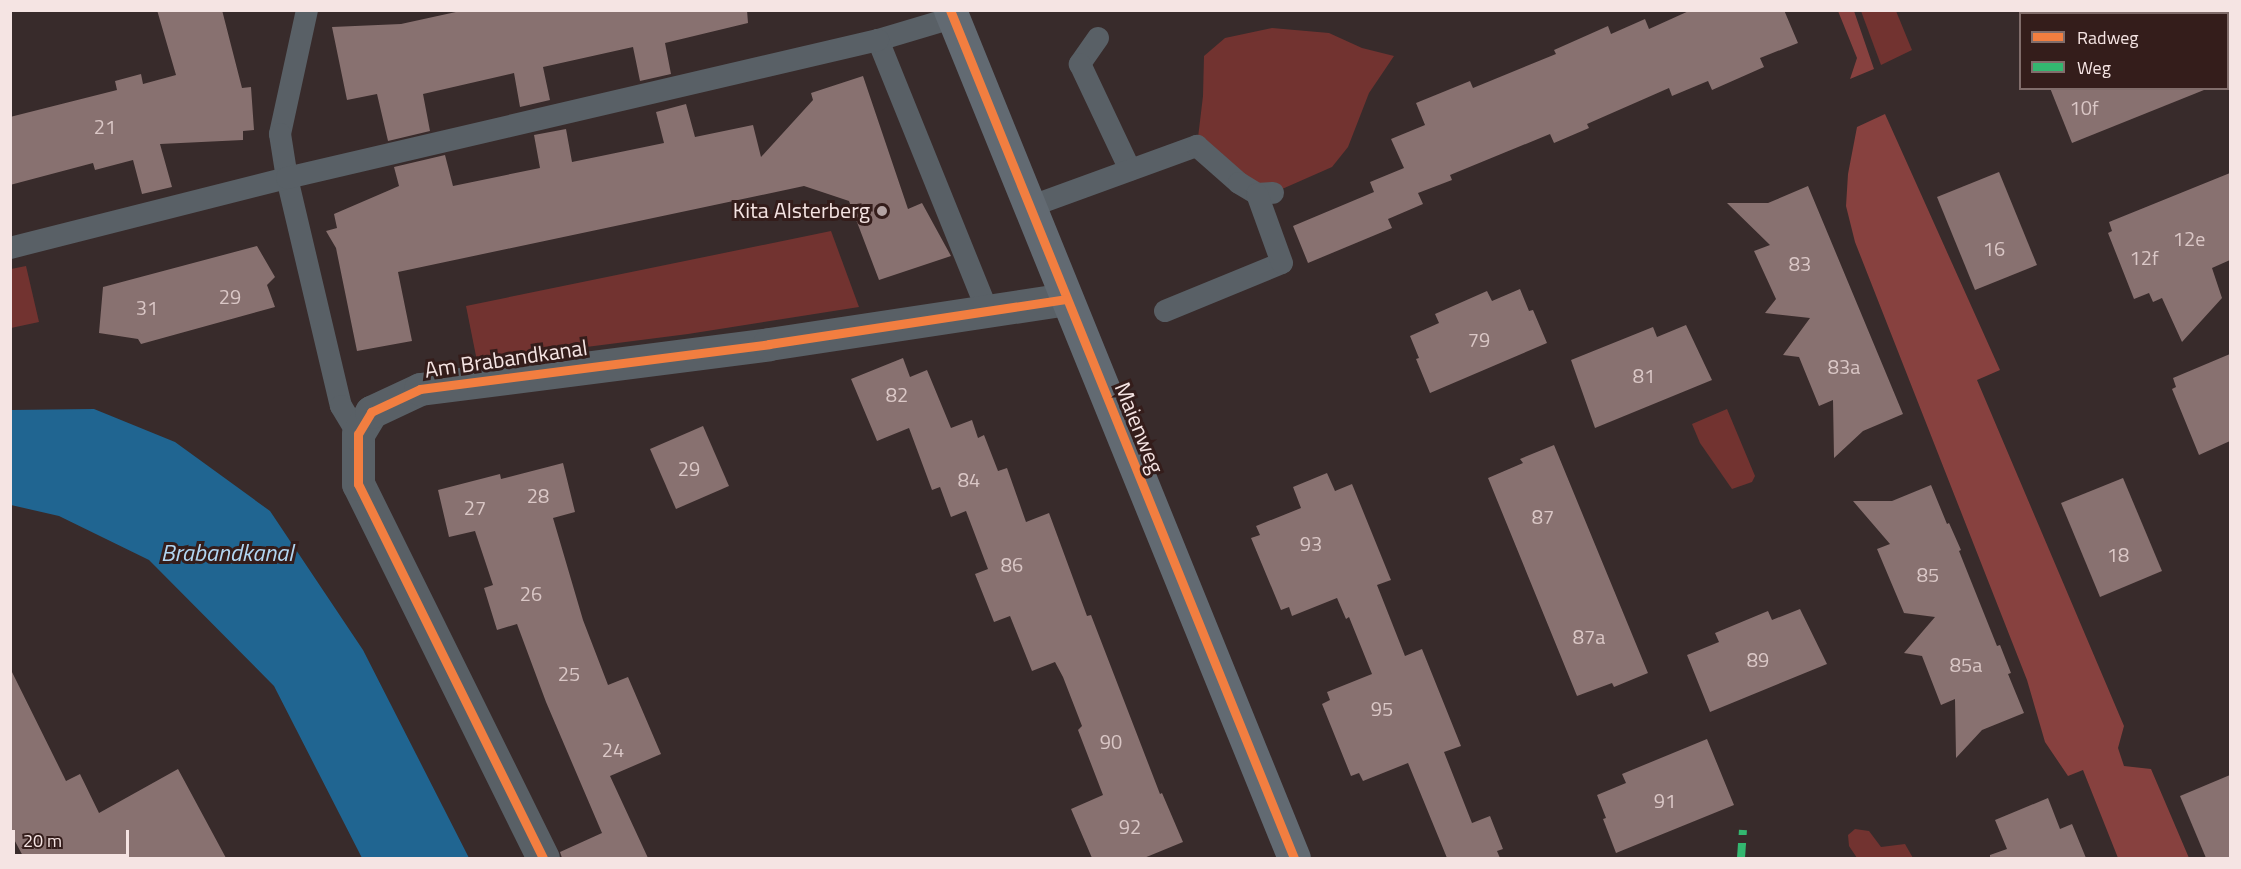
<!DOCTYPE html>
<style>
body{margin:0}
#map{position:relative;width:2241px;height:869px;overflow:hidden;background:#382b2b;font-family:"Titillium Web",sans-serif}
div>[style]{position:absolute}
.green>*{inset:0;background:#723330}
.forest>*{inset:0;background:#87413f}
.water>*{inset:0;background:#206591}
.building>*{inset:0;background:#887170}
.lane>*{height:22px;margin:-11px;padding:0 11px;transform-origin:11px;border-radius:11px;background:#596066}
.street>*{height:33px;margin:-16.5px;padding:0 16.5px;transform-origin:16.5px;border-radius:16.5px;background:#596066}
.secondary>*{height:33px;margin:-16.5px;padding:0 16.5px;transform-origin:16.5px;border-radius:16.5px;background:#626a72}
.quiet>*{height:8px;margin-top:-4px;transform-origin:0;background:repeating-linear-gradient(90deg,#33b770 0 15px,transparent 0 23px)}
.cycleway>*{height:9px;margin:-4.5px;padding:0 4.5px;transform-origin:4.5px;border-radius:4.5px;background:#f27e40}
.dots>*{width:16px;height:16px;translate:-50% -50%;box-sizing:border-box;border:3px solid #341d1b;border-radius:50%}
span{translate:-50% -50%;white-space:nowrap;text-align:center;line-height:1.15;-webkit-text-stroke:6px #341d1b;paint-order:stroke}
.number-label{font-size:20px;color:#dac7c6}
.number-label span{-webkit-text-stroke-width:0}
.poi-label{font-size:22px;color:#f5e4e3}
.right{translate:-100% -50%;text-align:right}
.street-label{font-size:22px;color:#f5e4e3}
.water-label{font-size:24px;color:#b2d6f2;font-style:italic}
.frame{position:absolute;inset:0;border:12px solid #f5e4e3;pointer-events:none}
.legend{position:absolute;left:2019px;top:12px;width:210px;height:78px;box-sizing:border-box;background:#341d1b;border:2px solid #816d6b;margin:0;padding:8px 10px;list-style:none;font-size:18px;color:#f5e4e3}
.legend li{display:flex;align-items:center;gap:12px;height:30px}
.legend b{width:30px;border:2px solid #816d6b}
.scale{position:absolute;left:12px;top:830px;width:117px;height:27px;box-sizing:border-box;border:3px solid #f5e4e3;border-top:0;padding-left:8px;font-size:18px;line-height:21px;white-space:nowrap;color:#f5e4e3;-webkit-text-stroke:4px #341d1b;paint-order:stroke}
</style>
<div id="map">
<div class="green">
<i style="clip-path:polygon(1861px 11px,1896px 11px,1912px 50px,1881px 65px)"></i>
<i style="clip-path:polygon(1272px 28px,1329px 33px,1362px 48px,1394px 56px,1369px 93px,1348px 147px,1332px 167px,1273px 193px,1197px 146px,1203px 96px,1204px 56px,1225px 38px)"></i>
<i style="clip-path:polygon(831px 231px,859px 307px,688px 334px,477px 361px,466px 306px)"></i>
<i style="clip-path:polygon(26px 266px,39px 322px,11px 328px,11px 269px)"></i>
<i style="clip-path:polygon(1727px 409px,1755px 476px,1752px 482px,1732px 489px,1700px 443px,1692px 424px)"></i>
<i style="clip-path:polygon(1855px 829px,1869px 831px,1881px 847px,1905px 844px,1913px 858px,1857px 858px,1849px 846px,1848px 835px)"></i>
</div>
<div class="forest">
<i style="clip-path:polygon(1838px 11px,1854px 11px,1874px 69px,1850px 79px,1857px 58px)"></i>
<i style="clip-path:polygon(1885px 114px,2000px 370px,1977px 380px,2124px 726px,2118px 748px,2124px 766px,2151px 769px,2189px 858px,2118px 858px,2083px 770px,2068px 776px,2045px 742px,2027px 680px,1855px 242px,1846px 206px,1848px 174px,1857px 127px)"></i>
</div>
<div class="water">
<i style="clip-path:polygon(94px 409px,175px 442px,270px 511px,363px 650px,469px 858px,362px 858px,274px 686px,149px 560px,59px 516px,11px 505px,11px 410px)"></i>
</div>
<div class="building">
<i style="clip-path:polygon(157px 10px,222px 10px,242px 88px,251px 87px,254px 130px,243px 131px,243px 140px,160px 144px,172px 187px,142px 194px,133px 160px,95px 170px,93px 163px,10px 185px,10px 117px,117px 90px,115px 81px,141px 74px,143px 84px,176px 75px)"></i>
<i style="clip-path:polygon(465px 10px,747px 10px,748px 23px,665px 43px,671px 74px,640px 81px,633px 47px,543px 67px,550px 100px,520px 107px,514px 73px,423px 94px,430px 131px,388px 141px,377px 94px,347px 100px,332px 27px,401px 24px)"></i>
<i style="clip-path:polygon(1691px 10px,1784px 10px,1798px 43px,1760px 58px,1764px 67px,1712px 90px,1708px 81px,1672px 96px,1669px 88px,1587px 124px,1589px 128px,1554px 143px,1550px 134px,1450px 175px,1452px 180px,1418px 193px,1423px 204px,1388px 219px,1392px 228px,1308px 263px,1293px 226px,1374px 192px,1370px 182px,1404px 168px,1391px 139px,1425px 125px,1416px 103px,1470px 81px,1473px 88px,1556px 54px,1554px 50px,1608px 26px,1611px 34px,1645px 19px,1649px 29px)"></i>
<i style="clip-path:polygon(863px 76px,908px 209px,922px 203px,951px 256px,879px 280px,849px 201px,804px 186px,398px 272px,412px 341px,357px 351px,336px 248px,326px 231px,337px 228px,334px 214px,399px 186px,394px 167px,445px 155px,453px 186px,540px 168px,534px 135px,566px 129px,572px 162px,664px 143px,656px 112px,686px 104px,695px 137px,753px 125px,761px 157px,813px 100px,811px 93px)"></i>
<i style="clip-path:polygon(2050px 88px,2204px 88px,2204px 90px,2072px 143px)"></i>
<i style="clip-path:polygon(1999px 172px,2037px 265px,1975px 290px,1937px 197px)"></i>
<i style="clip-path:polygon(2230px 173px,2230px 260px,2212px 268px,2222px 298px,2182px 342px,2162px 298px,2153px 302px,2149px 293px,2134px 299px,2108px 233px,2112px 231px,2109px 222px)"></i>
<i style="clip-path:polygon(1808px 186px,1903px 414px,1863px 431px,1834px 458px,1833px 400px,1819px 406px,1799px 357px,1783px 355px,1810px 318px,1765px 313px,1776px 299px,1754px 251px,1770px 245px,1727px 203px,1768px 203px)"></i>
<i style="clip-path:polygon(257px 246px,275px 277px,267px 285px,275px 307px,141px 344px,138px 339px,99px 333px,103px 287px)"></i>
<i style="clip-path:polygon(1520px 289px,1529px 311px,1533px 310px,1547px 343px,1430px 393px,1416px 359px,1419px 358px,1410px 336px,1439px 323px,1435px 314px,1487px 291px,1492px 301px)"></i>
<i style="clip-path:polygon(1686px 325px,1712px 380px,1595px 428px,1571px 360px,1653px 327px,1657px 337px)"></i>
<i style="clip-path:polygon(2230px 354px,2230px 441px,2199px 455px,2172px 389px,2176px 387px,2173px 378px)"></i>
<i style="clip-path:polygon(903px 358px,910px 377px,927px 370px,951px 428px,972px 420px,978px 438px,984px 435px,998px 471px,1007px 468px,1026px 522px,1049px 513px,1087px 616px,1091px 615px,1160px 794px,1162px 793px,1183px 842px,1144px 858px,1092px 858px,1071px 809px,1103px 795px,1078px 730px,1082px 726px,1063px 677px,1055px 662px,1032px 671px,1010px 616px,994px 622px,975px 574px,988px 569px,966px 511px,951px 517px,940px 487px,932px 490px,909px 428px,877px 441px,851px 379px)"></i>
<i style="clip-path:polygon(703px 426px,729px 486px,676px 509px,650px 449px)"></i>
<i style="clip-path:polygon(1554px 445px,1648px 673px,1614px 687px,1612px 683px,1577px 696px,1488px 478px,1523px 463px,1520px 459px)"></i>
<i style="clip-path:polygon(563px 463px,575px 512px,553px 518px,583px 620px,608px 685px,628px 677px,661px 754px,610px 776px,648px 858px,562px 858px,560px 852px,602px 833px,546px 702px,517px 624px,497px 630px,484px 588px,493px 585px,475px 531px,449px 537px,438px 490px,500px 474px,501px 479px)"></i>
<i style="clip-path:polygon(1327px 473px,1335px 491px,1352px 484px,1391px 580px,1377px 585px,1405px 656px,1422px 649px,1461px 746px,1444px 752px,1472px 823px,1490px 816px,1503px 849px,1497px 851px,1500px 858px,1447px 858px,1408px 763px,1363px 781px,1359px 773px,1351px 776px,1322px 704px,1330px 700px,1327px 692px,1372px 674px,1349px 617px,1346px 619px,1337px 598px,1292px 616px,1289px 607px,1281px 610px,1251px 538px,1260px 535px,1256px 526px,1301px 508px,1293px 487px)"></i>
<i style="clip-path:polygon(2123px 478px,2162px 571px,2100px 597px,2061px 503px)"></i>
<i style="clip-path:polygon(1931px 485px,1947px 524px,1949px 523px,1961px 550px,1959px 551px,1997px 646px,2000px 645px,2011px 673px,2008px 674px,2024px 713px,1982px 730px,1956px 758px,1955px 699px,1941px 705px,1922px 656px,1904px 653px,1935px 617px,1904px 613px,1877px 549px,1890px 544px,1853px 501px,1892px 501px)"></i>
<i style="clip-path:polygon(1800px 609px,1827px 664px,1710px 712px,1687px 655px,1719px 642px,1715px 633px,1768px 611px,1772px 620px)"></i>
<i style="clip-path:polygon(10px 668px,66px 781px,80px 774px,99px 813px,178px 769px,226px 858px,24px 858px,10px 832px)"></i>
<i style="clip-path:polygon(1707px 739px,1734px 805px,1616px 853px,1603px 819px,1606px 818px,1597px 795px,1626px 783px,1622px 774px)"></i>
<i style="clip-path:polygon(2230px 775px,2230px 858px,2206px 858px,2180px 796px)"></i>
<i style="clip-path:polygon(2048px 798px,2060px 829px,2072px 824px,2086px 858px,1990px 858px,1990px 855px,2007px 849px,1995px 820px)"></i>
</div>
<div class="lane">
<i style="left:307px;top:10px;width:127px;rotate:102.3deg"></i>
<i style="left:280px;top:134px;width:45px;rotate:81deg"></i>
<i style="left:287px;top:178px;width:234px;rotate:76.7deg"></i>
<i style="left:341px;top:406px;width:33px;rotate:59deg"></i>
<i style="left:952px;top:18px;width:77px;rotate:163.4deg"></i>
<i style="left:878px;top:40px;width:293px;rotate:68deg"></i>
<i style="left:1098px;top:38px;width:32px;rotate:125deg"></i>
<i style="left:1080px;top:64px;width:117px;rotate:64.7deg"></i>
<i style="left:1029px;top:207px;width:179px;rotate:-20deg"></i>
<i style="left:1197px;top:146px;width:56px;rotate:41.4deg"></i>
<i style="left:1239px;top:183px;width:21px;rotate:31deg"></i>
<i style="left:1257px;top:194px;width:16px;rotate:-4deg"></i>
<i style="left:10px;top:248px;width:286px;rotate:-14.2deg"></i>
<i style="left:287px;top:178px;width:607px;rotate:-13.14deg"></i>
<i style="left:1165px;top:311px;width:126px;rotate:-22.3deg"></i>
<i style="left:1282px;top:263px;width:73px;rotate:-109.9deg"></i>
</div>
<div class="street">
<i style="left:543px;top:858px;width:417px;rotate:-116.3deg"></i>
<i style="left:358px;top:484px;width:50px;rotate:-90deg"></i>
<i style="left:358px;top:434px;width:26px;rotate:-59deg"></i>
<i style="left:371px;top:412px;width:54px;rotate:-25.1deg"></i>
<i style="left:420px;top:389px;width:352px;rotate:-7.3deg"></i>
<i style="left:769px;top:344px;width:300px;rotate:-8.6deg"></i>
</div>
<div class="secondary">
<i style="left:950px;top:10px;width:915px;rotate:67.92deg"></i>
</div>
<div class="quiet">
<i style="left:1741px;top:858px;width:28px;rotate:-86deg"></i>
</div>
<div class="cycleway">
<i style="left:950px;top:10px;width:915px;rotate:67.92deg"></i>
<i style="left:543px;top:858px;width:417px;rotate:-116.3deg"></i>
<i style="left:358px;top:484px;width:50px;rotate:-90deg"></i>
<i style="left:358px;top:434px;width:26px;rotate:-59deg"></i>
<i style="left:371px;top:412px;width:54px;rotate:-25.1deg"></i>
<i style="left:420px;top:389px;width:352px;rotate:-7.3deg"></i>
<i style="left:769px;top:344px;width:300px;rotate:-8.6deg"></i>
</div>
<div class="dots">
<i style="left:882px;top:211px;background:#b3a3a3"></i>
</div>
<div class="number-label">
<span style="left:2084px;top:107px">10f</span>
<span style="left:105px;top:126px">21</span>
<span style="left:2189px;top:238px">12e</span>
<span style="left:1994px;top:248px">16</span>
<span style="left:2144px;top:257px">12f</span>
<span style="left:1800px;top:263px">83</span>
<span style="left:230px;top:296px">29</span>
<span style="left:147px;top:307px">31</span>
<span style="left:1479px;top:339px">79</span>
<span style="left:1844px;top:366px">83a</span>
<span style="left:1644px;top:375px">81</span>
<span style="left:897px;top:394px">82</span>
<span style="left:689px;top:468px">29</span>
<span style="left:969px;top:479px">84</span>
<span style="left:538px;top:495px">28</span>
<span style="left:475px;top:507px">27</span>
<span style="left:1543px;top:516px">87</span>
<span style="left:1311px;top:543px">93</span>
<span style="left:2118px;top:554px">18</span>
<span style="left:1012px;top:564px">86</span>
<span style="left:1928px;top:574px">85</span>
<span style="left:531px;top:593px">26</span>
<span style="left:1589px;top:636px">87a</span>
<span style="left:1758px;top:659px">89</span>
<span style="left:1966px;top:664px">85a</span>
<span style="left:569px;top:673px">25</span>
<span style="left:1382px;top:708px">95</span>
<span style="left:1111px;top:741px">90</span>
<span style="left:613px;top:749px">24</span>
<span style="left:1665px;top:800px">91</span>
<span style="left:1130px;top:826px">92</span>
</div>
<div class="poi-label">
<span class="right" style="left:870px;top:211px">Kita Alsterberg</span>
</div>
<div class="street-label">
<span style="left:506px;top:359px;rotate:-8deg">Am Brabandkanal</span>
<span style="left:1139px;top:428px;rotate:68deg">Maienweg</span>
</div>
<div class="water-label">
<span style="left:227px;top:553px">Brabandkanal</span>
</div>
<div class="frame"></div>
<ul class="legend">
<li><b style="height:8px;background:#f27e40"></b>Radweg</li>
<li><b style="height:8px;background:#33b770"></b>Weg</li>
</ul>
<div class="scale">20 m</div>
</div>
